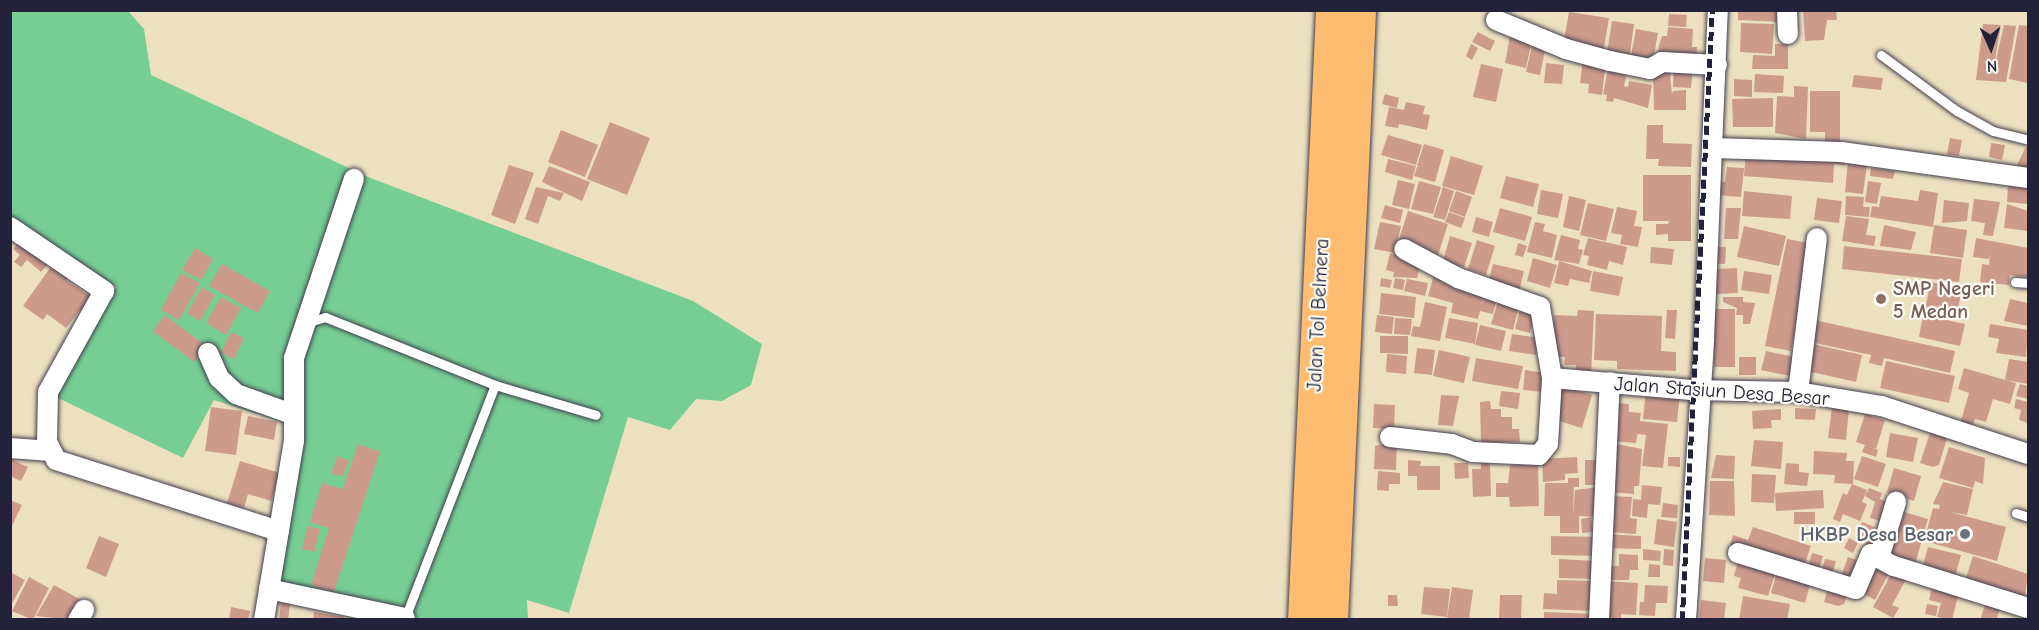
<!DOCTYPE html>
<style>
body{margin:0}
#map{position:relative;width:2039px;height:630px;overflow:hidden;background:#ede0c0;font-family:"Comic Neue",sans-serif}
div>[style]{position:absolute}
.green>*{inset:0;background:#76ce94}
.building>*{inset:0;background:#cd9b8c}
.roads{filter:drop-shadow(0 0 2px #403e4f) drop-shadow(0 0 2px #403e4f)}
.service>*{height:9px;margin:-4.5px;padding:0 4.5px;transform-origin:4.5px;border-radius:4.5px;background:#fff}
.minor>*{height:20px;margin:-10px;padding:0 10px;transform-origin:10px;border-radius:10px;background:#fff}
.motorway>*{height:33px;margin:-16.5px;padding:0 16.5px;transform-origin:16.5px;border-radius:16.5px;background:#febc70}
.rail>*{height:4.5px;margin-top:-2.25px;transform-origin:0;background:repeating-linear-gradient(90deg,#22223b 0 9px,transparent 0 13.5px)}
.dots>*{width:16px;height:16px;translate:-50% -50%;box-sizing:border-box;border:3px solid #fdfcf7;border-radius:50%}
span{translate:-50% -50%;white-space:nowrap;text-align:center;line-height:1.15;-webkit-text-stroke:4.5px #fdfcf7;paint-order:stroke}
.education-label{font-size:20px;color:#785e54;font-weight:700}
.left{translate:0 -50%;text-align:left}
.street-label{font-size:20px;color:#22223b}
.worship-label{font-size:20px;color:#5b616d;font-weight:700}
.right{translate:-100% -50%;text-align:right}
.frame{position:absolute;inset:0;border:12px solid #22223b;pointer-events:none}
.north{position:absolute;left:1961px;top:18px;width:60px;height:60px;-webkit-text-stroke:4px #fdfcf7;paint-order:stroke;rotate:177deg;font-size:16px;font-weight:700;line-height:24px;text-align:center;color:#22223b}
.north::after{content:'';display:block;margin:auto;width:21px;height:27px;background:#22223b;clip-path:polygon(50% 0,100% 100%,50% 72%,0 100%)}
</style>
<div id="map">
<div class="green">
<i style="clip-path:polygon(11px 11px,128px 11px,144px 29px,151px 75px,368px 177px,693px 301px,762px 344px,751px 385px,722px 401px,696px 399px,670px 430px,628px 417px,569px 613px,527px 600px,528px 619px,393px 619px,277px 581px,292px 425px,214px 400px,183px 458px,56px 397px,116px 287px,11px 224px)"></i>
</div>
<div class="building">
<i style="clip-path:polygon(1738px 10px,1780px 10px,1780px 22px,1738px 20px)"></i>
<i style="clip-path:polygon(1803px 10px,1836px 10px,1837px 20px,1827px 20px,1824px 40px,1805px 41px)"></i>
<i style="clip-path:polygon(1569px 12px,1609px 18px,1603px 53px,1563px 46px)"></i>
<i style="clip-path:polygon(1669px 14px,1687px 15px,1686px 27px,1668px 26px)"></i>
<i style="clip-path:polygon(1612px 21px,1634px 24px,1629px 61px,1607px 53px)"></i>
<i style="clip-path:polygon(1741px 23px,1774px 24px,1772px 54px,1740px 52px)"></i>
<i style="clip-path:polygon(1983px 24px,2001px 25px,1992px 77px,2004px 25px,2016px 26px,2006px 82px,1976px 80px)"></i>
<i style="clip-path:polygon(2019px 25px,2028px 26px,2028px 83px,2009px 79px)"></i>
<i style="clip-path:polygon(1668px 27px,1693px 29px,1692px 47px,1697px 47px,1696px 62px,1658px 59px,1659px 45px,1662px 36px,1667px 36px)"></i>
<i style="clip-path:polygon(1636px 29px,1658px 33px,1652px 66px,1630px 61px)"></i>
<i style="clip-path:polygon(1478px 32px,1495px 41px,1490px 51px,1472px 42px)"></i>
<i style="clip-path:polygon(1510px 36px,1532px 40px,1526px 68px,1505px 63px)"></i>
<i style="clip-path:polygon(1533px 42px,1546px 45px,1540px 75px,1526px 72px)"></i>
<i style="clip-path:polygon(1471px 44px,1478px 48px,1472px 60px,1466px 56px)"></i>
<i style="clip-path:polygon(1775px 44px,1788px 44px,1788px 69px,1752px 69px,1753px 55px,1775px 56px)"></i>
<i style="clip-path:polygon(1583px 59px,1606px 61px,1602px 95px,1588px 93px,1589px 84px,1580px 83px)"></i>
<i style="clip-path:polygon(1546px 63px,1564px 65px,1562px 84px,1544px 83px)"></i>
<i style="clip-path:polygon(1481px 64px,1503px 69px,1496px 102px,1473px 97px)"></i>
<i style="clip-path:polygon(1669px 64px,1672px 94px,1673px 91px,1686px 90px,1686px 110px,1654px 110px,1653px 70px)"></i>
<i style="clip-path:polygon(1674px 65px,1693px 66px,1691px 88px,1673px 87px)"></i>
<i style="clip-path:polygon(1608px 69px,1627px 72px,1624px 86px,1628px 87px,1629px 81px,1652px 85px,1648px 108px,1614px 98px,1613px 102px,1606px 101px,1607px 95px,1603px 94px)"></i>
<i style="clip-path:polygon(1755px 74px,1784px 76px,1783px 93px,1754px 92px)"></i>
<i style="clip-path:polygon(1854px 75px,1883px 78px,1881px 90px,1852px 87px)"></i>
<i style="clip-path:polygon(1734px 79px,1752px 80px,1752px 97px,1734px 96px)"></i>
<i style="clip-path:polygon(1794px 86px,1808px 87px,1806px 139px,1775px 133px,1777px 96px,1794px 97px)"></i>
<i style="clip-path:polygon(1810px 91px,1840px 91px,1840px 145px,1825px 145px,1825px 132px,1810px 132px)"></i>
<i style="clip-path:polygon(1385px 94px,1399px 98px,1397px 108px,1382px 104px)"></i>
<i style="clip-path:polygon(1773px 98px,1773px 127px,1733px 127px,1732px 99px)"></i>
<i style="clip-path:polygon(1406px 102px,1425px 106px,1423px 114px,1430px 115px,1427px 130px,1399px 124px,1398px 128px,1385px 126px,1389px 107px,1404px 110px)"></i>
<i style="clip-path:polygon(610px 122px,650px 138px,627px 195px,587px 179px)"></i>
<i style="clip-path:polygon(1647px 125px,1663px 125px,1663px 143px,1692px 144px,1691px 167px,1658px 166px,1659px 159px,1646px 159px)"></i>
<i style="clip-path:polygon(561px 130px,598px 145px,585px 177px,548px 162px)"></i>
<i style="clip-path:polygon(1388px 135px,1422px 145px,1416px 165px,1381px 155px)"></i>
<i style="clip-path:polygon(1950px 138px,1962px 140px,1959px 156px,1947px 154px)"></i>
<i style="clip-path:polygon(1991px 143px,2005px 145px,2002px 160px,1989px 157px)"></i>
<i style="clip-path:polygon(1424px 144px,1444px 150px,1435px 182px,1414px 176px,1417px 167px,1420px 167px,1417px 166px)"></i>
<i style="clip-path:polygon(2026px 147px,2028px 148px,2028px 171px,2017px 165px)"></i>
<i style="clip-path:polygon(1746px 152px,1846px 158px,1845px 165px,1834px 164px,1833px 183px,1744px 176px)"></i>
<i style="clip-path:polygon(1451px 156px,1483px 166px,1474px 195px,1442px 186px)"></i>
<i style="clip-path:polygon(1388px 159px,1416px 166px,1412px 180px,1385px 172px)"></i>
<i style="clip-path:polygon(1848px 162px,1867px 164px,1863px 194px,1845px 192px)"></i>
<i style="clip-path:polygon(509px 165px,534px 173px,515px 224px,491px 215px)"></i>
<i style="clip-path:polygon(549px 166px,590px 182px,582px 201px,542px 182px)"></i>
<i style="clip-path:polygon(1727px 167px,1744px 168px,1741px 197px,1716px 195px,1717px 182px,1725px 182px)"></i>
<i style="clip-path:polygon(1871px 168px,1895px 171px,1893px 179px,1870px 176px)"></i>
<i style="clip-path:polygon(1643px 175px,1691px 175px,1691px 241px,1668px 241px,1668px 234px,1656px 235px,1656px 224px,1668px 224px,1669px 221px,1643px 221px)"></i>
<i style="clip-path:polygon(1506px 176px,1539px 184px,1533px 207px,1500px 198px)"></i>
<i style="clip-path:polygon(1398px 180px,1415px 184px,1409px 209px,1392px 205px)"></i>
<i style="clip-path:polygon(1419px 181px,1441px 187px,1433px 214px,1411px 209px)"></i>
<i style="clip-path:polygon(1868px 181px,1881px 183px,1877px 204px,1865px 202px)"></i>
<i style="clip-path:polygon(2008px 184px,2028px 185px,2028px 204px,2007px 202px)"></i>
<i style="clip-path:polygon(536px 187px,564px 193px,560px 201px,548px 196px,538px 224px,525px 219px)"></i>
<i style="clip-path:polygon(1443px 187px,1454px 191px,1445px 220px,1433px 217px)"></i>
<i style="clip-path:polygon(1541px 190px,1563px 194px,1558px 218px,1537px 214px)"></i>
<i style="clip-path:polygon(1920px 190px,1938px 193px,1933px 227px,1870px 217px,1872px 206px,1879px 207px,1881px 196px,1918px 201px)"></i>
<i style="clip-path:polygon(1456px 191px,1472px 197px,1465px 217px,1449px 211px)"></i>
<i style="clip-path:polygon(1744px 191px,1792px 196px,1790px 219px,1742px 216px)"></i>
<i style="clip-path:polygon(1569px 196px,1586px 200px,1579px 231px,1563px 227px)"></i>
<i style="clip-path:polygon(1846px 196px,1864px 197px,1863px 207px,1870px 207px,1869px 217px,1845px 215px)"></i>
<i style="clip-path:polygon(1817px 198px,1842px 201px,1839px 223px,1814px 220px)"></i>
<i style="clip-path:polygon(1974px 199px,2000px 202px,1993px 236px,1983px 235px,1985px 223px,1971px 221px)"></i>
<i style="clip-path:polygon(1944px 200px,1969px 203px,1967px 221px,1942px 223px)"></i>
<i style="clip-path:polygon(1588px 203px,1614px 209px,1606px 241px,1580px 235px)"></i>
<i style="clip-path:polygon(2007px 204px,2028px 211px,2028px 231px,2004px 228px)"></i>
<i style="clip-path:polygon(1385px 205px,1403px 210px,1400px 223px,1381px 218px)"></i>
<i style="clip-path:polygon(1617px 207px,1637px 211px,1634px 226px,1642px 227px,1638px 247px,1620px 244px,1622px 235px,1611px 233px)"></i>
<i style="clip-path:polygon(1500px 208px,1532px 217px,1525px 241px,1493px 232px)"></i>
<i style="clip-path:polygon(1726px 208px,1741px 208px,1738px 239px,1724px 239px)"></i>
<i style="clip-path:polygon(1408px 211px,1448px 224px,1438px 255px,1398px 242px)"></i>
<i style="clip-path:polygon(1449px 212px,1465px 218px,1461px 228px,1445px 222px)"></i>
<i style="clip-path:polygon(1846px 216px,1869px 219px,1866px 235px,1876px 236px,1874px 246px,1842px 241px)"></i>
<i style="clip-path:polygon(1476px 217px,1493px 222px,1489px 237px,1472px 232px)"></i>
<i style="clip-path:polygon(1380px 222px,1401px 226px,1395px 253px,1374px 249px)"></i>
<i style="clip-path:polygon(1535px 222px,1545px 224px,1543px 231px,1557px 235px,1552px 258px,1527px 252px)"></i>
<i style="clip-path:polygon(1884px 225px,1916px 232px,1911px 250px,1880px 246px)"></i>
<i style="clip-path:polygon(1934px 225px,1967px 230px,1963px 258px,1930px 253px)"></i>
<i style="clip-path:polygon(1744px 226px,1786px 236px,1779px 266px,1737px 257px)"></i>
<i style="clip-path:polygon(1561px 235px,1580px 240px,1578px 249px,1583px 250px,1579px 264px,1554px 260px)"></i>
<i style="clip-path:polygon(24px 236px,52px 259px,41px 272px,27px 260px,21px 267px,14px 262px,20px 255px,13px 249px)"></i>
<i style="clip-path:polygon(1450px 236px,1472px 243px,1464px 267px,1443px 261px)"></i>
<i style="clip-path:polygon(1588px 238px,1627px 247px,1623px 265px,1609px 261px,1607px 270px,1587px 265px,1589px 256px,1583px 255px)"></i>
<i style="clip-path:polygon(1976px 238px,2028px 248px,2028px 277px,2010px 275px,2009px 285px,1980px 282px,1982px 264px,1989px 265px,1990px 253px,1989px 259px,1973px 257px)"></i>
<i style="clip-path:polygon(1787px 239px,1813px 244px,1791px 351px,1765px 346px)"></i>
<i style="clip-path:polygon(1477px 240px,1495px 246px,1486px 275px,1468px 269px)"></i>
<i style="clip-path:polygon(1518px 243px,1527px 246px,1523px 257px,1515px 255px)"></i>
<i style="clip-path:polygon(1844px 246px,1962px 259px,1959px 282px,1842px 269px)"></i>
<i style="clip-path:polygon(1651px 247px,1674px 249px,1672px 265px,1650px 263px)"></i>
<i style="clip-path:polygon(1710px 247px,1726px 247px,1725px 264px,1709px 263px)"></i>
<i style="clip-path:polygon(195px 248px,213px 259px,201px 280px,182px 270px)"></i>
<i style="clip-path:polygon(1390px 253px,1422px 261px,1417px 278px,1393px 277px,1394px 272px,1386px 270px)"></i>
<i style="clip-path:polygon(1533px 258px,1557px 265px,1550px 288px,1527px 281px)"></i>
<i style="clip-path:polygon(55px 261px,71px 273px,66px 280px,98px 302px,88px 316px,80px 310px,66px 328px,47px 314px,43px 320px,23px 306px)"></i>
<i style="clip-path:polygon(1559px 261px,1592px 271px,1589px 283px,1570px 279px,1568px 286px,1554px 283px)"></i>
<i style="clip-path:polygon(222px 264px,270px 291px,258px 313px,209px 286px)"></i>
<i style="clip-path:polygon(1493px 264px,1524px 271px,1518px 296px,1487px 289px)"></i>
<i style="clip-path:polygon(1737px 268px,1738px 293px,1716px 294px,1715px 269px)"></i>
<i style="clip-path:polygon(1593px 271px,1623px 277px,1619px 296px,1590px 291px)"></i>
<i style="clip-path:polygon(1744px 271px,1772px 275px,1769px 294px,1741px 290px)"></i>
<i style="clip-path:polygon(181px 273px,200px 283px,179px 320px,161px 310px)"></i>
<i style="clip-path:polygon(1434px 274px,1458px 280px,1456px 289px,1484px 295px,1481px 306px,1485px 295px,1497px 298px,1493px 314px,1480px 311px,1478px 319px,1451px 313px,1453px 303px,1428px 296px)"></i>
<i style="clip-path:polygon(1381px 278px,1392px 280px,1390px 288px,1380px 286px)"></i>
<i style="clip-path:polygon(1395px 278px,1405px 280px,1403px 290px,1393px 288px)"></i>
<i style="clip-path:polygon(1407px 279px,1428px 283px,1425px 296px,1404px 291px)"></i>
<i style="clip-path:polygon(1931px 282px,1962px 288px,1956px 319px,1924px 313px)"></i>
<i style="clip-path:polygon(202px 287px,215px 295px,200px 321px,187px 313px)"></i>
<i style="clip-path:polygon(1381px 293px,1416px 297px,1414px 318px,1379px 314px)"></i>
<i style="clip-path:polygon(221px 297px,241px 308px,226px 335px,206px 323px)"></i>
<i style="clip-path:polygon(1723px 297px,1743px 297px,1743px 302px,1755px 303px,1750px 324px,1743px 324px,1743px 315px,1736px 315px,1737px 308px,1723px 302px)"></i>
<i style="clip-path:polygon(1499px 298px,1520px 303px,1513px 330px,1491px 324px)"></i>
<i style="clip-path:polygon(2010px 299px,2028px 303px,2028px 326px,2004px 321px)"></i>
<i style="clip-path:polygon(1425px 302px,1447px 307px,1440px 341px,1411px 336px,1413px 326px,1420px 327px)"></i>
<i style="clip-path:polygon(1521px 304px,1537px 308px,1530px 333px,1515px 329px)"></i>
<i style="clip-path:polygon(1713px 309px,1735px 309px,1735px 367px,1714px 367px)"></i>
<i style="clip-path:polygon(1578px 310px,1594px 311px,1591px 376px,1575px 375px,1576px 365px,1564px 365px,1565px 357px,1552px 357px,1554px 315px,1577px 316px)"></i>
<i style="clip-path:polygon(1667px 310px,1677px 310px,1675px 339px,1665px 338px)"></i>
<i style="clip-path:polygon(1596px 314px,1662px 316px,1661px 351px,1676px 352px,1676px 371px,1617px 369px,1617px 361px,1594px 360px)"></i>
<i style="clip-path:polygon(165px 315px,206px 346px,194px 362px,153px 331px)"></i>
<i style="clip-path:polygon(1377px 315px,1394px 317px,1392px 334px,1375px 332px)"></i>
<i style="clip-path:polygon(1923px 315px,1965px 324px,1960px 346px,1919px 337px)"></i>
<i style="clip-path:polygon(1395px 318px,1412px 319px,1410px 335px,1394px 334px)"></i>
<i style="clip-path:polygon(1449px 318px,1478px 323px,1475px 344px,1445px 338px)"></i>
<i style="clip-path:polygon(1810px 319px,1955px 351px,1950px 373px,1884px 358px,1882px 366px,1869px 363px,1871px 355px,1805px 341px)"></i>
<i style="clip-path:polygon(1990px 324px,2028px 330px,2026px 357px,1996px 353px,1999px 339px,1988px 337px)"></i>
<i style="clip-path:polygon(1480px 325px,1506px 331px,1501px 351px,1475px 345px)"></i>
<i style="clip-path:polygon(231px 332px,244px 338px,234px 359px,221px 353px)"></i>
<i style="clip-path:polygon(1512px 334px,1539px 338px,1536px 355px,1509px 351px)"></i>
<i style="clip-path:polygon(1380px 336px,1408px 336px,1408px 354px,1380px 353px)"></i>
<i style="clip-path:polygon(1813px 344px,1862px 355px,1856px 382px,1807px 371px)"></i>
<i style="clip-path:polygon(1417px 348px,1435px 350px,1432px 375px,1414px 373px)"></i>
<i style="clip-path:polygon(1439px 350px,1470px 357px,1464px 383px,1433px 376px)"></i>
<i style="clip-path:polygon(1766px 351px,1795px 357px,1790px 376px,1761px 370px)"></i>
<i style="clip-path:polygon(1387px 354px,1407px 356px,1406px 374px,1386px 372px)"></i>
<i style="clip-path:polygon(1739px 357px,1756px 357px,1756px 375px,1739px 375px)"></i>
<i style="clip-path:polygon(1476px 358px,1523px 366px,1518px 389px,1472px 381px)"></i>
<i style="clip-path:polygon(2009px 359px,2028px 362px,2028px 384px,2005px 380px)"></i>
<i style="clip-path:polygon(1886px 361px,1955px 376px,1949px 403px,1880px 388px)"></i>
<i style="clip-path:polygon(1964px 368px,2016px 383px,2010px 404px,1993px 399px,1986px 422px,1975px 419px,1972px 427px,1960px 424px,1969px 393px,1958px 389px)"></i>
<i style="clip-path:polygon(1525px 370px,1545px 373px,1543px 392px,1523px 390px)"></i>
<i style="clip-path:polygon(2020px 384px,2028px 386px,2028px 399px,2016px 396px)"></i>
<i style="clip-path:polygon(1562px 386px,1592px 395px,1582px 428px,1552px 419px)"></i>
<i style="clip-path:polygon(1646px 390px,1680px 393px,1677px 422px,1643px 419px)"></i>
<i style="clip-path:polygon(1501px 391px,1520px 393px,1518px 409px,1499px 406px)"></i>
<i style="clip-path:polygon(1441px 395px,1459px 396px,1453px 426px,1438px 425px)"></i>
<i style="clip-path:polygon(2016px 399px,2028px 402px,2028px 423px,2019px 420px,2021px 410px,2014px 408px)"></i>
<i style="clip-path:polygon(1490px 401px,1491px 409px,1501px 409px,1501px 417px,1512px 417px,1512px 429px,1519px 429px,1520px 442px,1481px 443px,1480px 402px)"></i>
<i style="clip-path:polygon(1614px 403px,1629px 404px,1629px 412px,1641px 413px,1636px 443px,1612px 441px)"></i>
<i style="clip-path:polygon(1374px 404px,1395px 405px,1394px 429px,1373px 428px)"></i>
<i style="clip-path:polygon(211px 407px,242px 411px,236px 455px,205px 451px)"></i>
<i style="clip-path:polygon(1832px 407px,1849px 409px,1846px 440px,1828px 438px)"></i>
<i style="clip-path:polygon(1795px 408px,1816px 409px,1815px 420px,1795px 419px)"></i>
<i style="clip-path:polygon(1781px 409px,1781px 420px,1771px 420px,1772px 428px,1753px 429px,1752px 411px)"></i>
<i style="clip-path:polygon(1865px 414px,1885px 420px,1876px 449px,1869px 447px,1878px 450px,1876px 457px,1862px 452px,1865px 445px,1856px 442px)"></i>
<i style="clip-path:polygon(248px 416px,277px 422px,274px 440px,244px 434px)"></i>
<i style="clip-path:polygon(1639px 421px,1668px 424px,1663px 468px,1642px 466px,1646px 435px,1637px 434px)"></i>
<i style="clip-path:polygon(1890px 433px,1918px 438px,1913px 462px,1886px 457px)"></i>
<i style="clip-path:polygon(1930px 433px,1947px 438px,1939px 465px,1933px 467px,1920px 463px)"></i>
<i style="clip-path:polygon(1754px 440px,1783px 442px,1781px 469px,1751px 466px)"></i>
<i style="clip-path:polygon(1612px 443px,1642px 449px,1639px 486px,1634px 486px,1634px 494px,1608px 492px)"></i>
<i style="clip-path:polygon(358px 444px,380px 452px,334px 592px,311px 585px,329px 528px,310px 522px,322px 483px,343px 489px)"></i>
<i style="clip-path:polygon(1384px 444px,1397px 444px,1396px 470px,1374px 469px,1375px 446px)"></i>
<i style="clip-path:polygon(1949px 447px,1985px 458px,1983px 484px,1975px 481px,1973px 488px,1939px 478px)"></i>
<i style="clip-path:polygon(1814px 451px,1847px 453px,1846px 461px,1854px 461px,1853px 484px,1834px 483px,1835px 475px,1813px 474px)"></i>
<i style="clip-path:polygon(1716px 455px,1735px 456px,1734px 479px,1711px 478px)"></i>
<i style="clip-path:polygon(338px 456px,349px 461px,342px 477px,331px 473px)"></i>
<i style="clip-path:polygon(1862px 456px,1886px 464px,1878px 487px,1854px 479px)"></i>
<i style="clip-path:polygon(1577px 457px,1578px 473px,1565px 474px,1565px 480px,1543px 482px,1542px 459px)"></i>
<i style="clip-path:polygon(1668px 457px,1680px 457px,1680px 467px,1668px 466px)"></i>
<i style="clip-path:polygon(10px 459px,28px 467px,21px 481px,10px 476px)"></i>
<i style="clip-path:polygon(1408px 460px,1421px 461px,1420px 466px,1440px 466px,1440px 490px,1417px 490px,1417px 476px,1408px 476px)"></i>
<i style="clip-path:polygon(1585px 460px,1603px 460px,1603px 485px,1585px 485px)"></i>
<i style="clip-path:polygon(240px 461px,280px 473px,271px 501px,248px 494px,244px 508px,227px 503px)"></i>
<i style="clip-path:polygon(1517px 461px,1538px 461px,1539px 506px,1510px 507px,1509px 497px,1496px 497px,1496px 483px,1508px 483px,1510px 465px,1517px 465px)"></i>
<i style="clip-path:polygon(1454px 463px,1468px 463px,1469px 478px,1455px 479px)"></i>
<i style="clip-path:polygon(1481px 463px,1490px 463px,1491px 496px,1473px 497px,1472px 469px,1481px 469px)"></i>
<i style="clip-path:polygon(1786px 463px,1799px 464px,1799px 472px,1809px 473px,1807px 486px,1784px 484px)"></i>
<i style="clip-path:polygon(1894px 468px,1921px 476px,1914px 501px,1887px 492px)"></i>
<i style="clip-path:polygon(1378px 471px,1400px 473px,1400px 484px,1389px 484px,1389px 491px,1377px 490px)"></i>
<i style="clip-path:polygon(1752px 474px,1776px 475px,1774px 503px,1751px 502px)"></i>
<i style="clip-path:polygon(1568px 478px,1579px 478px,1579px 487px,1574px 487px,1573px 517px,1575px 490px,1598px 487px,1599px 517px,1579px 516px,1579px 533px,1560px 533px,1560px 516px,1544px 516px,1545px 483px,1568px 483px)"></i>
<i style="clip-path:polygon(1710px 481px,1734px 481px,1735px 516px,1709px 515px)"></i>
<i style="clip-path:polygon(1943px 482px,1973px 489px,1967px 515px,1950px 512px,2006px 527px,1997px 561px,1924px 541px,1933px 508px,1939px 509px,1940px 505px,1933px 504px)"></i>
<i style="clip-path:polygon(1852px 484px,1867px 490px,1862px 502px,1867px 504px,1860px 521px,1843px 514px,1840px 522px,1833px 519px,1843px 493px,1847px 495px)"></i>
<i style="clip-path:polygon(1642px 485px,1662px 487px,1660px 505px,1648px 504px,1647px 518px,1632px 516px,1633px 499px,1641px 500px)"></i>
<i style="clip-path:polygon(1869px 488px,1882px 493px,1880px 499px,1887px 502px,1880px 521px,1870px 518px,1875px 502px,1865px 496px)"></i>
<i style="clip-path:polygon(1823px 490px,1824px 508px,1776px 511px,1775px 493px)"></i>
<i style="clip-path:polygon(1613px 496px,1632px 497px,1630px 518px,1637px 519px,1636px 534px,1608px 532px)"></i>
<i style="clip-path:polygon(10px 500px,22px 505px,10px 530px)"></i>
<i style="clip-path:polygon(1663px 503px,1678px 505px,1677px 518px,1661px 517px)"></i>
<i style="clip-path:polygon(1897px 510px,1928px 519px,1914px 568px,1884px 559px)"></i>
<i style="clip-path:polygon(1794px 512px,1815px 512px,1815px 524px,1794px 524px)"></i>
<i style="clip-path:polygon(1591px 517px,1593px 532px,1582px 533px,1581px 519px)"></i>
<i style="clip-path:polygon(1657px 519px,1677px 522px,1674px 547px,1654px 544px)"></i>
<i style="clip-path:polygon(1862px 522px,1877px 528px,1870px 546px,1855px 539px)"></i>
<i style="clip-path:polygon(308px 526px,320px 529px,314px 552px,302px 549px)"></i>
<i style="clip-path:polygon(1753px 527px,1811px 546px,1802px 572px,1730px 545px,1733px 535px,1748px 540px)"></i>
<i style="clip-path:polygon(1604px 534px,1641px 536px,1641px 549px,1604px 548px)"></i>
<i style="clip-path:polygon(99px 536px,119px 544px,106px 577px,86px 568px)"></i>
<i style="clip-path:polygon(1551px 536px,1597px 537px,1597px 556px,1551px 555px)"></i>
<i style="clip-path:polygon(1849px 538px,1858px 543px,1853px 553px,1844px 548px)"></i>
<i style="clip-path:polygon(1928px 547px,1961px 555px,1955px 577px,1922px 569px)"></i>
<i style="clip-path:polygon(1643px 549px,1661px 551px,1660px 561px,1643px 560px)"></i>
<i style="clip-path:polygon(1664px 549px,1674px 550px,1673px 566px,1663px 565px)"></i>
<i style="clip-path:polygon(1812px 553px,1823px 556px,1818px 574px,1807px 571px)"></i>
<i style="clip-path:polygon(1619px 554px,1638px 555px,1638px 570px,1630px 570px,1629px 580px,1604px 580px,1605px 566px,1619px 566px)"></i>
<i style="clip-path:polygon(1973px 556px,2028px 574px,2024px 602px,1964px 584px)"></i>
<i style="clip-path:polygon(1739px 557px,1777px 568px,1768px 596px,1738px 588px,1741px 578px,1734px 576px)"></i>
<i style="clip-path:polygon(1848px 557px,1862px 562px,1854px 587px,1839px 582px)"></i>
<i style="clip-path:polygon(1705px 558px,1726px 560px,1724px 583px,1703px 581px)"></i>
<i style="clip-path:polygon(1559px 559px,1595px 561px,1594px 579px,1559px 578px)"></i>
<i style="clip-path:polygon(1825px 559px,1836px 561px,1831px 577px,1821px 574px)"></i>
<i style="clip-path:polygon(1872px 560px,1891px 569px,1875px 600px,1856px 590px)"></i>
<i style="clip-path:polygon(1649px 564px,1660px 565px,1660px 577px,1648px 577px)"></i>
<i style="clip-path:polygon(1778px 567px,1812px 577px,1805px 603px,1771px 593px)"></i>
<i style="clip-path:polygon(1894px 569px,1908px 576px,1892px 605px,1899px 608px,1893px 618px,1873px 607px)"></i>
<i style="clip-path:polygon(10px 572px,25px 580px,10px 607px)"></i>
<i style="clip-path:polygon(29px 577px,49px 588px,33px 620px,12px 611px)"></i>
<i style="clip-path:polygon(1557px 580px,1596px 581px,1595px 611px,1543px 609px,1544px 593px,1557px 594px)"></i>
<i style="clip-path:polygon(1605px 581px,1638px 583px,1636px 615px,1621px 614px,1621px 620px,1607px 620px)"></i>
<i style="clip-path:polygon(1933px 582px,1959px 592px,1952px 620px,1937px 617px,1941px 603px,1929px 600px)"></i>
<i style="clip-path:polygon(54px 585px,83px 601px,73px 620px,36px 616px)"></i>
<i style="clip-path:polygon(1645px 585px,1668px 586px,1667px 603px,1656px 603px,1655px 616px,1639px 615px,1640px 602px,1644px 602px)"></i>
<i style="clip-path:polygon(1829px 585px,1848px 590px,1844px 604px,1838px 606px,1824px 602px)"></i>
<i style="clip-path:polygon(1424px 587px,1450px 589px,1447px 617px,1421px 614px)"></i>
<i style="clip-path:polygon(1452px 587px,1473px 590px,1469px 620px,1447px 618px)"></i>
<i style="clip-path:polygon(1388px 595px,1397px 595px,1398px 606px,1388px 606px)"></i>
<i style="clip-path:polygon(1500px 595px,1522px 595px,1521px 620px,1499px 620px)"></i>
<i style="clip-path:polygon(1743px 596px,1790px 604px,1787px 620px,1739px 620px)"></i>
<i style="clip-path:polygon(1987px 599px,2002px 603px,1996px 620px,1980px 620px)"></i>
<i style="clip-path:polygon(1701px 600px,1726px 603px,1724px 620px,1699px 620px)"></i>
<i style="clip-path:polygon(281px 603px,290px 604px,288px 620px,279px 620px)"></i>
<i style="clip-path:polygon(1927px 604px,1938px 606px,1936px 616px,1925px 614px)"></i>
<i style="clip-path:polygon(231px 607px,250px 611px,248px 620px,229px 620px)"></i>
<i style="clip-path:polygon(314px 612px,344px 617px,344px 620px,313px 620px)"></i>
<i style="clip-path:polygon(1544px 612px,1596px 614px,1596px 620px,1544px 620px)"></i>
</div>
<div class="roads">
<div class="service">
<i style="left:1881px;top:55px;width:94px;rotate:36.4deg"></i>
<i style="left:1957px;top:111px;width:41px;rotate:29.1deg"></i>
<i style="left:1993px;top:131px;width:36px;rotate:14deg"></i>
<i style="left:2015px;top:282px;width:13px;rotate:4deg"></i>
<i style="left:309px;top:322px;width:17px;rotate:-17deg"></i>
<i style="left:325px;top:317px;width:183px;rotate:21.8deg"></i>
<i style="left:495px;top:385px;width:105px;rotate:16.5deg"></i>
<i style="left:2016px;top:513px;width:13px;rotate:18deg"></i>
<i style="left:405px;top:618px;width:250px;rotate:-68.9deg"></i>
</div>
<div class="minor">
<i style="left:1787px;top:10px;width:24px;rotate:88deg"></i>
<i style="left:1496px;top:20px;width:76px;rotate:22.5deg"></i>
<i style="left:1566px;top:49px;width:46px;rotate:15.3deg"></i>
<i style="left:1610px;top:61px;width:41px;rotate:11.3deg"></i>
<i style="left:1650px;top:69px;width:14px;rotate:-30deg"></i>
<i style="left:1662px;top:62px;width:55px;rotate:3.1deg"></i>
<i style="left:1713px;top:148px;width:128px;rotate:1.8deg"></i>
<i style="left:1841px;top:152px;width:189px;rotate:7.9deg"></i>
<i style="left:10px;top:227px;width:114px;rotate:34.2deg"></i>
<i style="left:104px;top:291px;width:115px;rotate:119deg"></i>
<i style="left:48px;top:392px;width:50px;rotate:91.1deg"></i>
<i style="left:47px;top:442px;width:20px;rotate:63deg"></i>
<i style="left:56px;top:460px;width:234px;rotate:17.7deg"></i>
<i style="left:208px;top:353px;width:27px;rotate:66deg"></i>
<i style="left:219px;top:378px;width:23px;rotate:43deg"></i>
<i style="left:236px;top:394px;width:59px;rotate:19.7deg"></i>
<i style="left:1552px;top:378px;width:140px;rotate:4.9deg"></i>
<i style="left:1691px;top:390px;width:107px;rotate:1.1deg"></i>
<i style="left:1798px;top:392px;width:85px;rotate:9.5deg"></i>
<i style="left:1882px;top:406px;width:154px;rotate:18.2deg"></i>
<i style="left:1798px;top:392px;width:155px;rotate:-83deg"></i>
<i style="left:1390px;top:437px;width:62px;rotate:6.4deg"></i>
<i style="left:1452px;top:444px;width:22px;rotate:21deg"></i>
<i style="left:1473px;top:452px;width:66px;rotate:2.6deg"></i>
<i style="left:1539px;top:455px;width:14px;rotate:-51deg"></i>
<i style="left:1548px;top:444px;width:66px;rotate:-86.5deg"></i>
<i style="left:1552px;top:378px;width:72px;rotate:-99.6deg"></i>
<i style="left:1540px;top:307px;width:87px;rotate:-160.5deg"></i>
<i style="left:1458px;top:278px;width:61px;rotate:-151.8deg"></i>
<i style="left:10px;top:448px;width:41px;rotate:4.2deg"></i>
<i style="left:1738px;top:553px;width:123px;rotate:17deg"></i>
<i style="left:1856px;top:589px;width:38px;rotate:-67deg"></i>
<i style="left:1871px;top:554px;width:26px;rotate:28deg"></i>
<i style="left:1894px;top:566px;width:140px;rotate:17.4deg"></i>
<i style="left:1879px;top:558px;width:59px;rotate:-73.1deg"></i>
<i style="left:269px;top:589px;width:139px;rotate:12deg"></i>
<i style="left:78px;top:620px;width:12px;rotate:-59deg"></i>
<i style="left:264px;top:620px;width:182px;rotate:-80.5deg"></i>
<i style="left:294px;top:440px;width:82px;rotate:-90deg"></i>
<i style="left:294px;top:358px;width:189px;rotate:-71.5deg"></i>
<i style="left:1599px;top:620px;width:238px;rotate:-87.4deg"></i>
<i style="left:1686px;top:620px;width:282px;rotate:-86.3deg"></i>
<i style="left:1704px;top:339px;width:329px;rotate:-87.6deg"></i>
</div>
<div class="motorway">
<i style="left:1304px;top:620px;width:611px;rotate:-87.37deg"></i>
<i style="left:1331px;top:620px;width:611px;rotate:-87.37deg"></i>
</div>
</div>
<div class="rail">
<i style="left:1682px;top:620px;width:611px;rotate:-87.18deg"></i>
</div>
<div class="dots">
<i style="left:1881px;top:299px;background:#8d6e63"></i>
<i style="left:1965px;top:534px;background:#6b7280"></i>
</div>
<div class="education-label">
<span class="left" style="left:1893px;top:300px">SMP Negeri<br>5 Medan</span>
</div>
<div class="street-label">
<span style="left:1318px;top:315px;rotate:-87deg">Jalan Tol Belmera</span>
<span style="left:1722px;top:391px;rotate:4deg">Jalan Stasiun Desa Besar</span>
</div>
<div class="worship-label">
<span class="right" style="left:1953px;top:534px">HKBP Desa Besar</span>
</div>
<div class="frame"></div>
<div class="north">N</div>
</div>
